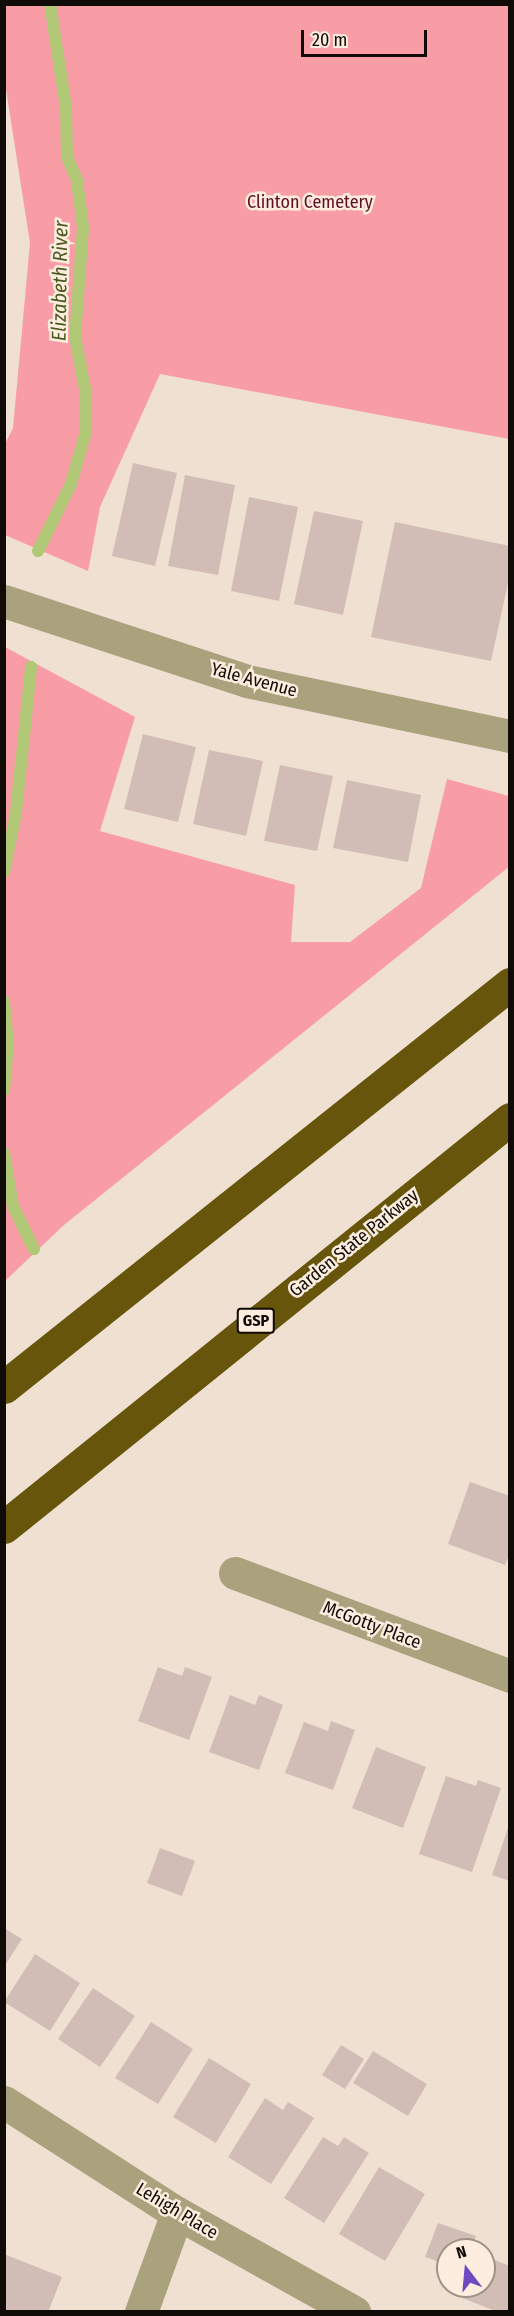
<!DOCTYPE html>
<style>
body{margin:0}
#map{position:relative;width:514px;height:2316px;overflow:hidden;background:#efe0d1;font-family:"Fira Sans Condensed",sans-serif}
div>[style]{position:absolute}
.green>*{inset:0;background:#f89da5}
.stream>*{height:12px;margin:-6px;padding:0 6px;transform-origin:6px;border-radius:6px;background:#b1c876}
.building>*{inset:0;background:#d2bdb6}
.street>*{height:33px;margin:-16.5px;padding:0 16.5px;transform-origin:16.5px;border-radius:16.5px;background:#aaa17d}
.highway>*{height:33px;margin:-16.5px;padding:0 16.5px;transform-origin:16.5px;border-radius:16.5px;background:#66550a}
span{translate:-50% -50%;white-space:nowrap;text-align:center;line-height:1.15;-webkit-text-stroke:5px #fcedde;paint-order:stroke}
.shield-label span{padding:2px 4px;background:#fcedde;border:2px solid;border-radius:4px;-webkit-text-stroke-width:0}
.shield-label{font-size:16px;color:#100b06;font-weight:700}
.park-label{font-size:18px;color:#600e21}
.street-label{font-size:18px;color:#100b06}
.water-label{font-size:20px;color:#4a591e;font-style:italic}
.frame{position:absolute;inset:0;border:6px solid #100b06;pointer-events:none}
.north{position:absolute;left:436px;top:2238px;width:60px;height:60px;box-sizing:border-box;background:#fcedde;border:2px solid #9e9388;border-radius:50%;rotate:344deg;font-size:16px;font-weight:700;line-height:24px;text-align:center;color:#100b06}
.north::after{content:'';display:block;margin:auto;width:21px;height:27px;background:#6f49c1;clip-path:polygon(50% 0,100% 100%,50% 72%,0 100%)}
.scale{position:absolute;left:301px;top:30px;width:126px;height:27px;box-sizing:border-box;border:3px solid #100b06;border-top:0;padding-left:8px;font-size:18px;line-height:21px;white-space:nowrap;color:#100b06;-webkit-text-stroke:4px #fcedde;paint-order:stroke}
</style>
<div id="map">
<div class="green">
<i style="clip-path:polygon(5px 4px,509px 5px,509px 439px,160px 374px,100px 507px,88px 571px,5px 535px,5px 444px,13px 428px,30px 243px,5px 83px)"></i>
<i style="clip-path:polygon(5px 647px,135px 717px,100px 831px,295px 885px,291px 942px,350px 942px,421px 888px,447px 779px,509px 796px,510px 866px,64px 1225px,5px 1281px)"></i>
</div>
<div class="stream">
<i style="left:38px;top:551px;width:75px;rotate:-63.8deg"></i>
<i style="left:71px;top:484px;width:51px;rotate:-74.1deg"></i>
<i style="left:85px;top:435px;width:46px;rotate:-90deg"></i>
<i style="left:85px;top:389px;width:53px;rotate:-100.9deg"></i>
<i style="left:75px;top:337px;width:110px;rotate:-85.8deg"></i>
<i style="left:83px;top:227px;width:47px;rotate:-97.3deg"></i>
<i style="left:77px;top:180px;width:26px;rotate:-113deg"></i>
<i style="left:67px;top:156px;width:48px;rotate:-91.2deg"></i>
<i style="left:66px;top:108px;width:105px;rotate:-98.7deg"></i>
<i style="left:4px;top:872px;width:60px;rotate:-78.5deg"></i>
<i style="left:16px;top:813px;width:147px;rotate:-84.1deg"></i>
<i style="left:4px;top:1001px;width:43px;rotate:84.7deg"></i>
<i style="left:8px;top:1044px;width:46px;rotate:95deg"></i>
<i style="left:4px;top:1153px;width:54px;rotate:80.4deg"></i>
<i style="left:13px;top:1206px;width:48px;rotate:64deg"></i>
</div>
<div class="building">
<i style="clip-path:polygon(133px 463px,177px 473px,155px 566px,112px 556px)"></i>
<i style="clip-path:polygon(185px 475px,235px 485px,218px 575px,168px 566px)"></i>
<i style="clip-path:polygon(249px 497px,298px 507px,279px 601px,231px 591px)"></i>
<i style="clip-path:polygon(314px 511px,363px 521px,343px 615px,294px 604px)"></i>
<i style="clip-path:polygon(395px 522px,510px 546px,510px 574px,491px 661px,371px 637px)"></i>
<i style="clip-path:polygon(143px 734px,196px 747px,178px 822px,124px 809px)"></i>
<i style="clip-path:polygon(209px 750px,263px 761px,246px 836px,193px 824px)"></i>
<i style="clip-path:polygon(280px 765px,333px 776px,317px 851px,264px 841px)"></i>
<i style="clip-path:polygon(347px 780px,421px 795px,408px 862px,333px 848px)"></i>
<i style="clip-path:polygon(470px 1482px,510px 1496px,510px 1553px,505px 1565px,448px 1544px)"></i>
<i style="clip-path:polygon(158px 1667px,182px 1676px,185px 1667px,212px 1677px,189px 1740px,138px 1721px)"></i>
<i style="clip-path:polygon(230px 1695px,255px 1705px,259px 1695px,283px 1705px,259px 1770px,209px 1752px)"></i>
<i style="clip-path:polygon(331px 1721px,355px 1730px,333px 1790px,285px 1773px,304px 1722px,328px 1731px)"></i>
<i style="clip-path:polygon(376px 1747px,426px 1767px,403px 1828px,352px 1808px)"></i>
<i style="clip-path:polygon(446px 1776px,476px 1786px,478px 1780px,501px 1788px,472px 1872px,419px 1854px)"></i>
<i style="clip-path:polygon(509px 1825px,510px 1825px,510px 1881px,492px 1875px)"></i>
<i style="clip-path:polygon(160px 1848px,195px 1861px,182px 1896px,147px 1883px)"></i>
<i style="clip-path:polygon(4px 1928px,22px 1939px,4px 1967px)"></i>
<i style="clip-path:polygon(35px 1954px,80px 1983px,50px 2031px,4px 2002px)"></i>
<i style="clip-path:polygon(93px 1988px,135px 2016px,100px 2067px,58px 2039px)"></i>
<i style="clip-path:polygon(151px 2022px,193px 2049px,158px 2104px,115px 2078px)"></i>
<i style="clip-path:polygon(341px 2045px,364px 2059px,345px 2089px,322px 2075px)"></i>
<i style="clip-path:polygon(373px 2051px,427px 2084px,408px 2116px,353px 2083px)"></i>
<i style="clip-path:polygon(209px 2058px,251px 2084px,216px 2143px,173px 2117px)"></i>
<i style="clip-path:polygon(265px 2098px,283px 2110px,288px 2102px,314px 2118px,271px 2184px,228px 2157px)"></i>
<i style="clip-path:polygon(323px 2137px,338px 2146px,344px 2137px,369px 2153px,324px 2223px,284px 2198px)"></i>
<i style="clip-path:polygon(379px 2167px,425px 2194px,385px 2261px,339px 2234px)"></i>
<i style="clip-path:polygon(438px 2223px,476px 2236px,471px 2250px,448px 2250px,448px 2265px,425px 2257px)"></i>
<i style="clip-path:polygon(4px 2254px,62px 2277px,48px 2312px,4px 2310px)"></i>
<i style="clip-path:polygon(484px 2256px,510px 2266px,510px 2312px,498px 2312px,462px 2298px,467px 2286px,484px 2286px)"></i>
</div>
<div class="street">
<i style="left:4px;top:601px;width:256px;rotate:18.2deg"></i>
<i style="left:247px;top:681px;width:269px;rotate:11.8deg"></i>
<i style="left:235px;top:1573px;width:294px;rotate:20.5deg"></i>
<i style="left:4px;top:2102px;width:206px;rotate:32.7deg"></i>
<i style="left:177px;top:2213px;width:203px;rotate:29.2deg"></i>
<i style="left:141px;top:2312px;width:105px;rotate:-70deg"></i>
</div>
<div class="highway">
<i style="left:4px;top:1387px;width:647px;rotate:-38.54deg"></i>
<i style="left:4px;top:1527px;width:650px;rotate:-38.88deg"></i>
</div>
<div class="shield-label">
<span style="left:256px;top:1321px">GSP</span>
</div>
<div class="park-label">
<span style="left:310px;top:202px">Clinton Cemetery</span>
</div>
<div class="street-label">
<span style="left:254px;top:680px;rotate:15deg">Yale Avenue</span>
<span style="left:354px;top:1243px;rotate:-39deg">Garden State Parkway</span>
<span style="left:372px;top:1625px;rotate:21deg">McGotty Place</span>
<span style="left:177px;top:2211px;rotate:31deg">Lehigh Place</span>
</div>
<div class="water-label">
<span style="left:60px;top:281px;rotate:-89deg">Elizabeth River</span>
</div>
<div class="frame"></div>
<div class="north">N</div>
<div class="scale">20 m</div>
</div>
